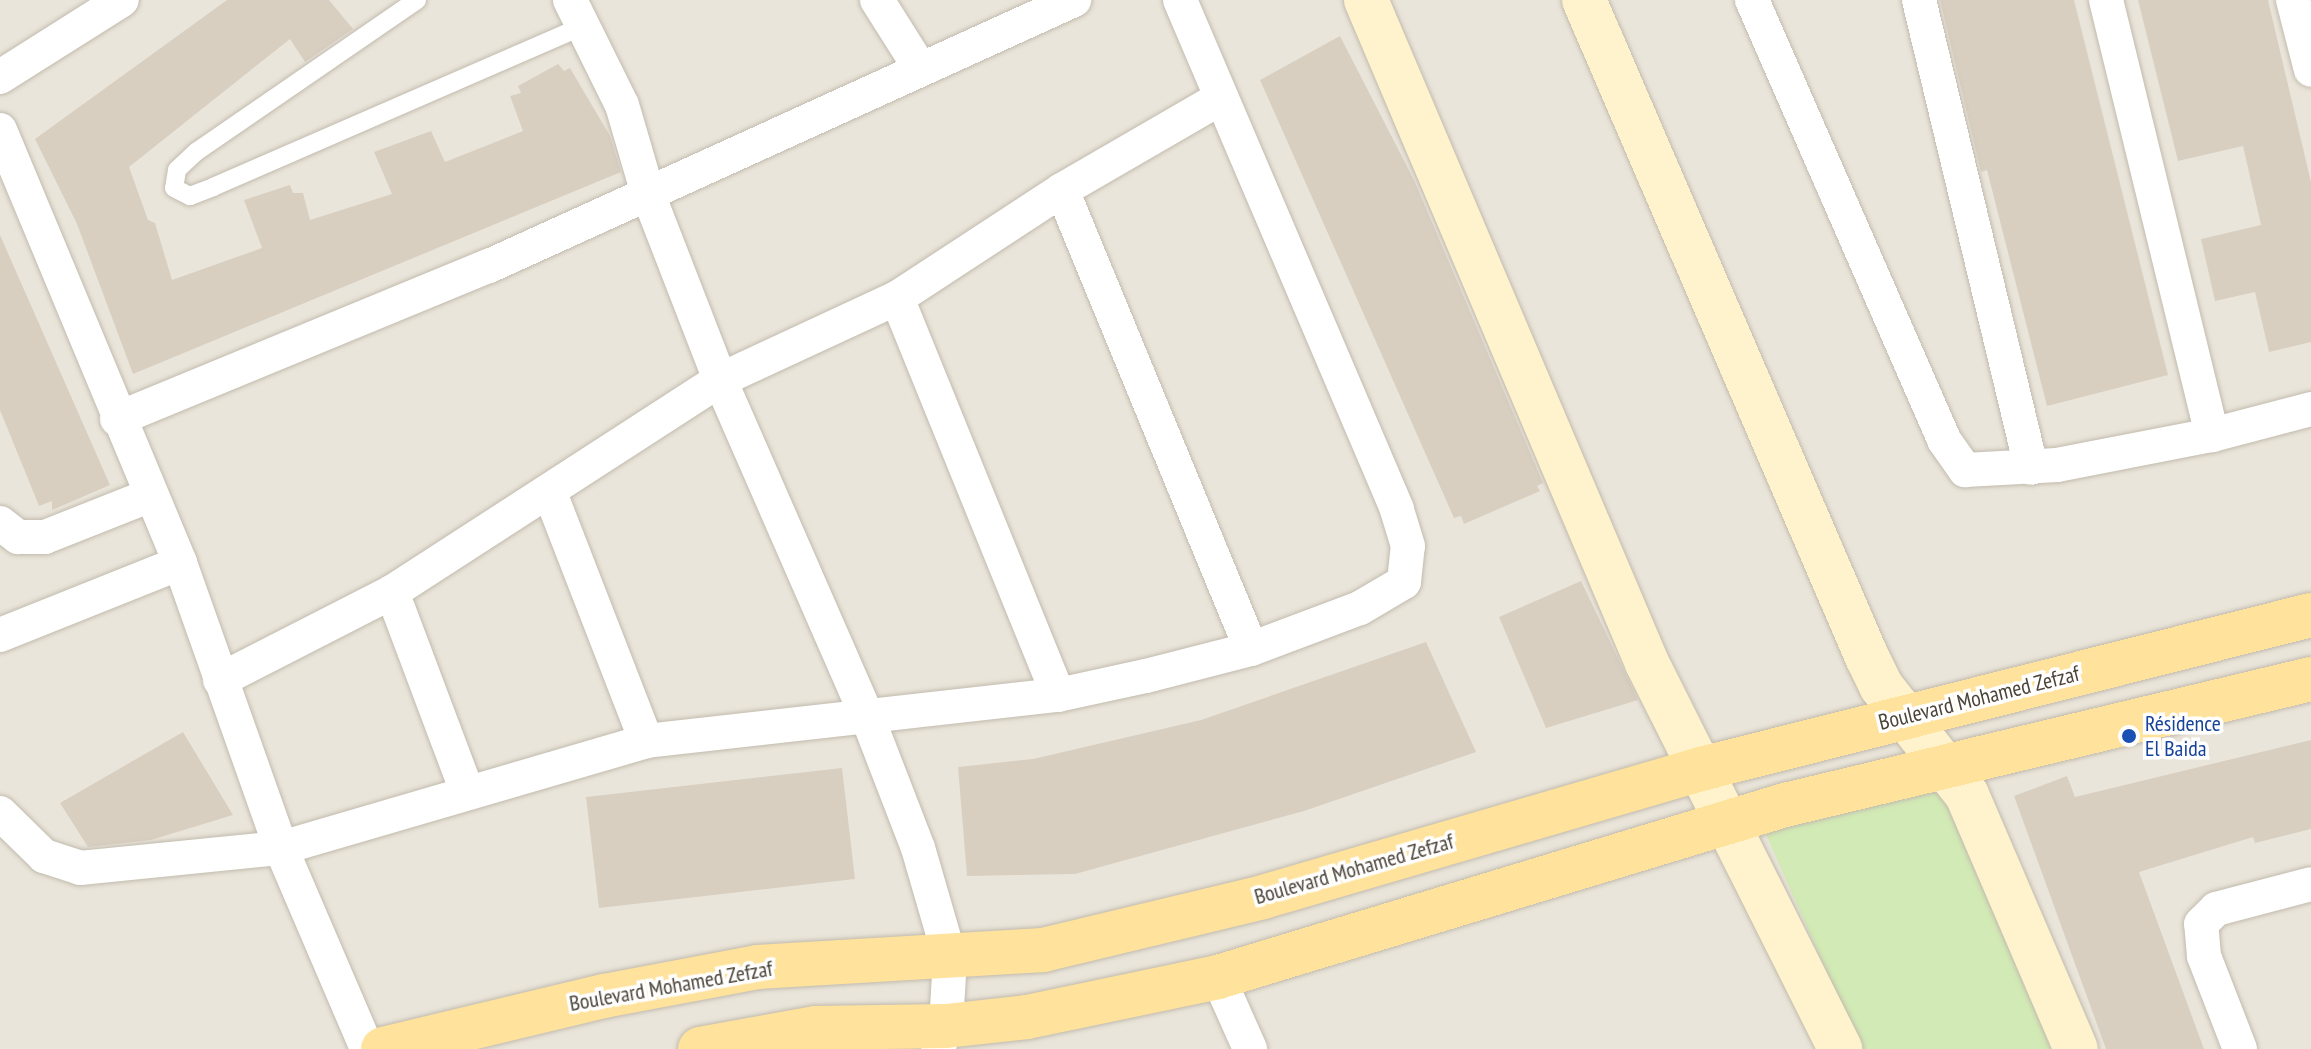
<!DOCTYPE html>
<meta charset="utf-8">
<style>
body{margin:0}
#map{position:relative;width:2311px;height:1049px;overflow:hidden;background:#f6f3ec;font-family:"PT Sans Narrow",sans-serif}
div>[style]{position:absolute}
.residential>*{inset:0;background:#eae5da}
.green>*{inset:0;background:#d2eab5}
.building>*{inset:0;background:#d8cfc1}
.roads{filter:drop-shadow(0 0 2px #c2bbae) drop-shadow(0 0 2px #c2bbae)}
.lane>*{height:18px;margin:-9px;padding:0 9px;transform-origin:9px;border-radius:9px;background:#fff}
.street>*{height:34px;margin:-17px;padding:0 17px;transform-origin:17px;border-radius:17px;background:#fff}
.secondary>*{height:44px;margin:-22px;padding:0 22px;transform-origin:22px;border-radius:22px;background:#fff3cd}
.primary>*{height:44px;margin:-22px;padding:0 22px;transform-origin:22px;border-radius:22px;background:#ffe39c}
.dots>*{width:22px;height:22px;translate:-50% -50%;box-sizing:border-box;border:4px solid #fff;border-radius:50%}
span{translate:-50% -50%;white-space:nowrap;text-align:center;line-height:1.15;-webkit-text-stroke:7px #fff;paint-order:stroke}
.street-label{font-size:22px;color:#4b4439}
.transit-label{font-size:22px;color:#164399}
.left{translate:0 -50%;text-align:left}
</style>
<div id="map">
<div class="residential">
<i style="clip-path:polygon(0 0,2311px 0,2311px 1049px,0 1049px)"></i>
</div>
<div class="green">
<i style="clip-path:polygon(1962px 770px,2087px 1049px,1861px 1049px,1760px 821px)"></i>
</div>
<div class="building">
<i style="clip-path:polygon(227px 0,329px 0,353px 29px,305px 62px,290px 39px,129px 167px,148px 220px,155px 223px,172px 280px,262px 248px,244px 200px,290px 185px,293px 193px,303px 193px,310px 220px,392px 194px,374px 152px,431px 131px,445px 162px,523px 131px,510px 96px,521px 93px,518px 86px,558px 64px,564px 71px,570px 68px,610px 136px,621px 172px,133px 374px,77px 224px,35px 139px)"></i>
<i style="clip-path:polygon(1940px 0,2074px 0,2168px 375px,2047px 406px,1987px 170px,1981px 172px)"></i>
<i style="clip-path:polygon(2138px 0,2268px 0,2311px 182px,2311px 342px,2269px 352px,2255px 292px,2215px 301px,2201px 239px,2261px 225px,2243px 146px,2178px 161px)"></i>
<i style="clip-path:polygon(1340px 36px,1414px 180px,1543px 483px,1537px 486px,1540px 491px,1464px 524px,1461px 516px,1454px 518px,1260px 80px)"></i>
<i style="clip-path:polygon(0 235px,110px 485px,52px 510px,52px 501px,39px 506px,0 410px)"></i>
<i style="clip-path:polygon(1581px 581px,1638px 700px,1546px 728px,1499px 617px)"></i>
<i style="clip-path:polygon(1426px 642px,1476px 752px,1304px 811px,1075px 874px,967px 876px,958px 767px,1033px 759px,1201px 720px)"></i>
<i style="clip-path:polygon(183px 732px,233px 815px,151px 840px,88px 847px,60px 803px)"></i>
<i style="clip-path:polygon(2311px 740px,2311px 829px,2255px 843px,2253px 837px,2139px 872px,2204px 1049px,2106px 1049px,2014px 796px,2067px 776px,2075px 797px)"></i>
<i style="clip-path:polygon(842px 768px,855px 879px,599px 908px,586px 797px)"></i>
</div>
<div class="roads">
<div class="lane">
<i style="left:417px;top:0;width:268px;rotate:145.5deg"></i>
<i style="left:196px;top:152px;width:26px;rotate:137deg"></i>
<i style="left:177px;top:170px;width:18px;rotate:99deg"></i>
<i style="left:174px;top:188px;width:18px;rotate:27deg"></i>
<i style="left:190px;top:196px;width:25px;rotate:-21deg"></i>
<i style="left:213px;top:187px;width:406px;rotate:-23.5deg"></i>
</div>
<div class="street">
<i style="left:570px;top:0;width:117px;rotate:63.7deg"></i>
<i style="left:622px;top:105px;width:93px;rotate:73.7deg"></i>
<i style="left:648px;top:194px;width:199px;rotate:68.8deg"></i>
<i style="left:720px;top:380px;width:367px;rotate:66.4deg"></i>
<i style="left:867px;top:716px;width:142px;rotate:68.9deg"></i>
<i style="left:918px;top:848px;width:115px;rotate:73.8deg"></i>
<i style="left:950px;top:958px;width:68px;rotate:93.4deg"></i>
<i style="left:946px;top:1026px;width:24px;rotate:109deg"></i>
<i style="left:877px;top:0;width:80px;rotate:57.7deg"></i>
<i style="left:1752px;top:0;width:480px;rotate:66.4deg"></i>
<i style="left:1944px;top:440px;width:37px;rotate:55deg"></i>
<i style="left:1965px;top:470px;width:92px;rotate:-3.1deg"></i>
<i style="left:2057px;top:465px;width:158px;rotate:-11deg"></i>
<i style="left:2212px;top:435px;width:102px;rotate:-14.7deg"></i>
<i style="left:1919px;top:0;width:481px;rotate:76.5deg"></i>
<i style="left:2106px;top:0;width:448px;rotate:76.3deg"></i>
<i style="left:2293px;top:0;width:72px;rotate:75.6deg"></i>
<i style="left:0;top:77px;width:144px;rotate:-32.3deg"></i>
<i style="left:0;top:130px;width:469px;rotate:67.4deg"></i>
<i style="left:180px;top:563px;width:302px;rotate:70.5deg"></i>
<i style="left:281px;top:848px;width:219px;rotate:66.8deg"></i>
<i style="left:1062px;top:190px;width:496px;rotate:67.6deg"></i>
<i style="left:897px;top:298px;width:428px;rotate:67.9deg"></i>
<i style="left:117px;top:419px;width:402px;rotate:-22.4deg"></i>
<i style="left:489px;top:266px;width:643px;rotate:-24.45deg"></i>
<i style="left:550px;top:493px;width:266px;rotate:68.8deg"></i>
<i style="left:0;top:523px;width:23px;rotate:38deg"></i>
<i style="left:18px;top:537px;width:27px"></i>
<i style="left:45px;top:537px;width:114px;rotate:-21.6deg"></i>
<i style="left:392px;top:592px;width:214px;rotate:69.4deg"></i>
<i style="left:0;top:635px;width:194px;rotate:-21.8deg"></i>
<i style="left:220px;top:680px;width:193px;rotate:-27.1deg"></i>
<i style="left:392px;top:592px;width:391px;rotate:-32.9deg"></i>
<i style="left:720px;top:380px;width:195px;rotate:-24.9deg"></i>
<i style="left:897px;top:298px;width:197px;rotate:-33.2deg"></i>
<i style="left:1062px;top:190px;width:184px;rotate:-30.1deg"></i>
<i style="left:0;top:813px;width:62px;rotate:44.3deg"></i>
<i style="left:44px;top:856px;width:38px;rotate:18deg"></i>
<i style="left:80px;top:868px;width:202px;rotate:-5.7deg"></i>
<i style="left:281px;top:848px;width:380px;rotate:-16.3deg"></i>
<i style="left:646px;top:741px;width:415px;rotate:-6.4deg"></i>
<i style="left:1058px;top:695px;width:90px;rotate:-12.2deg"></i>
<i style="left:1146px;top:676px;width:108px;rotate:-14.4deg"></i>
<i style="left:1251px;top:649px;width:116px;rotate:-20.6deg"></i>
<i style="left:1360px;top:608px;width:51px;rotate:-30.6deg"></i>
<i style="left:1404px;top:582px;width:36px;rotate:-84deg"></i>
<i style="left:1408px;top:546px;width:39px;rotate:-107deg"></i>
<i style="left:1397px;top:509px;width:553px;rotate:-113.09deg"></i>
<i style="left:1218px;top:977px;width:79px;rotate:66deg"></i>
<i style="left:2240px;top:1049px;width:100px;rotate:-111.2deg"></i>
<i style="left:2204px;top:956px;width:32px;rotate:-95deg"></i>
<i style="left:2201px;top:924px;width:21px;rotate:-45deg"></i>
<i style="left:2216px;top:909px;width:98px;rotate:-14.7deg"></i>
</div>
<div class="secondary">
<i style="left:1366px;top:0;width:720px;rotate:67.03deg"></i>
<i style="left:1647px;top:663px;width:432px;rotate:63.4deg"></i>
<i style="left:1584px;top:0;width:715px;rotate:66.7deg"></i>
<i style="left:1867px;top:657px;width:32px;rotate:64deg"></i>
<i style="left:1881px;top:686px;width:139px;rotate:51.7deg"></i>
<i style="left:1967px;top:795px;width:276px;rotate:66.8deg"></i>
</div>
<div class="primary">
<i style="left:383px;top:1049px;width:227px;rotate:-13.5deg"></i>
<i style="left:604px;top:996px;width:156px;rotate:-10.7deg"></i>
<i style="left:757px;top:967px;width:287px;rotate:-3.4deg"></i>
<i style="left:1043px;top:950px;width:226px;rotate:-13.5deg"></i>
<i style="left:1263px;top:897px;width:456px;rotate:-16.3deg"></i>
<i style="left:1701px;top:769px;width:629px;rotate:-14.17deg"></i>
<i style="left:700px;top:1049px;width:118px;rotate:-10.3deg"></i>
<i style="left:816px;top:1028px;width:130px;rotate:-0.9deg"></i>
<i style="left:946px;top:1026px;width:81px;rotate:-6.3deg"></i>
<i style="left:1027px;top:1017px;width:195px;rotate:-11.8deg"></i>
<i style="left:1218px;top:977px;width:593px;rotate:-16.88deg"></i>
<i style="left:1785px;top:805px;width:541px;rotate:-13.47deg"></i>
</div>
</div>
<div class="dots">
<i style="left:2129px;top:736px;background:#1a4fb4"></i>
</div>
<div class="street-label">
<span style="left:1979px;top:698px;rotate:-14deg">Boulevard Mohamed Zefzaf</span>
<span style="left:1354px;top:869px;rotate:-16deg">Boulevard Mohamed Zefzaf</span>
<span style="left:671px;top:986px;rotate:-10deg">Boulevard Mohamed Zefzaf</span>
</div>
<div class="transit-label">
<span class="left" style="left:2145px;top:736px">Résidence<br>El Baida</span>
</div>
</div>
